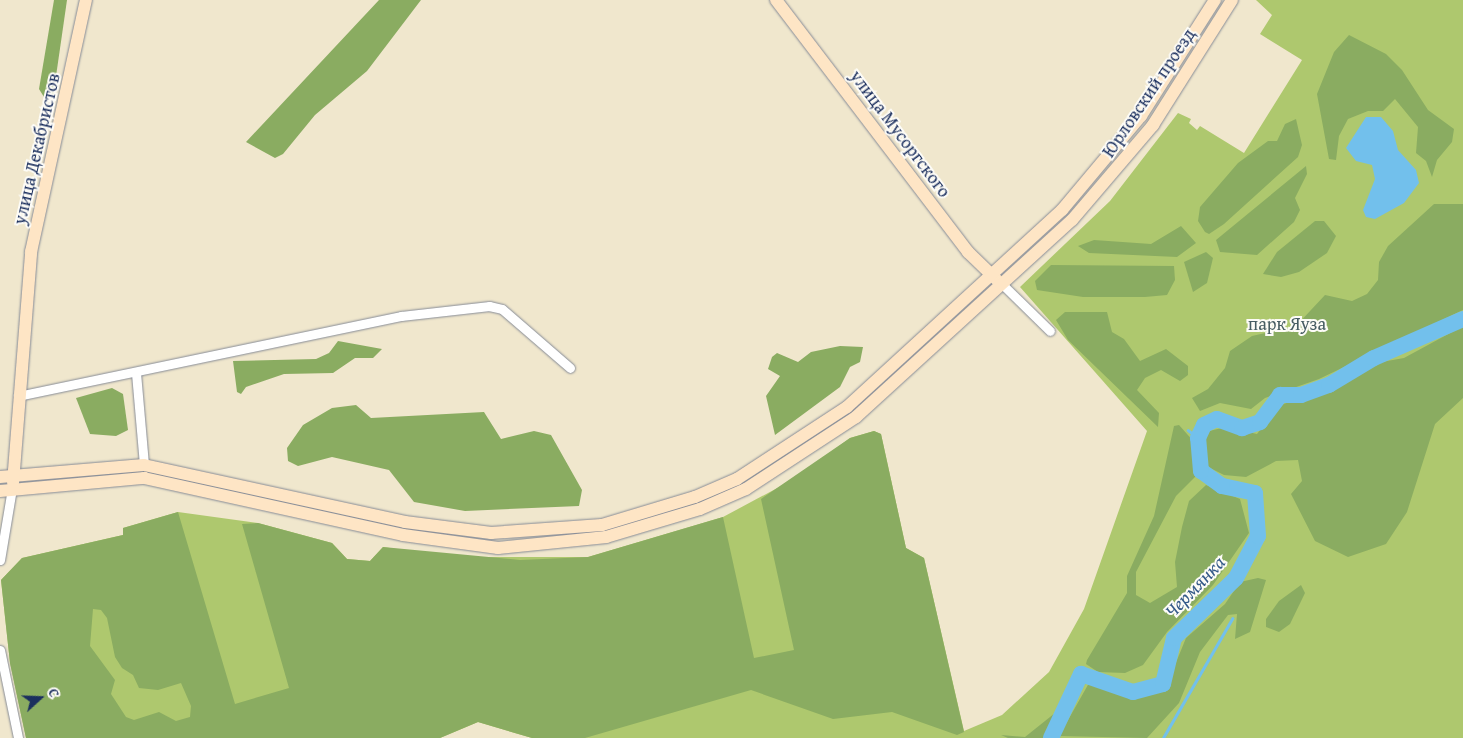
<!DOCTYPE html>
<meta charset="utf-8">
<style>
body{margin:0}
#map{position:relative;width:1463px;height:738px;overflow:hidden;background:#f0e7cd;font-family:"Gentium Book Plus",serif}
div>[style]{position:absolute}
.green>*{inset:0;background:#aec86e}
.forest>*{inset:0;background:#8aac61}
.water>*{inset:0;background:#72c0ec}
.stream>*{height:2.5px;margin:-1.25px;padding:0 1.25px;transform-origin:1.25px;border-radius:1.25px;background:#72c0ec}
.river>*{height:16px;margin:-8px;padding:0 8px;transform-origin:8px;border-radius:8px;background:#72c0ec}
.roads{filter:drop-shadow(0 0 1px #868b96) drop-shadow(0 0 1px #868b96)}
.street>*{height:9px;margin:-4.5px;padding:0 4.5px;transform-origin:4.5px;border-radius:4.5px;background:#fff}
.secondary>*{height:12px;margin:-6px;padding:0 6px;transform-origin:6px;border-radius:6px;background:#fee5c5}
span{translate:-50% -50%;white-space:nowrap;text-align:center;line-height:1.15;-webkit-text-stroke:4px #fdfcf7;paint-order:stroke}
.street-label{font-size:18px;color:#1b2f5e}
.park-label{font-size:18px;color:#475d63}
.water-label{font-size:19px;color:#355a89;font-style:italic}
.north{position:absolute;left:15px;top:673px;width:50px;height:50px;-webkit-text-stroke:4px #fdfcf7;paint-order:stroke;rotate:70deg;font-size:14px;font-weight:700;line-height:20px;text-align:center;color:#1b2f5e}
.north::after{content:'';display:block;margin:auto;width:18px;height:22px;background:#1b2f5e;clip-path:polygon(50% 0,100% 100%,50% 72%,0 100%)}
</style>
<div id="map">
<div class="green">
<i style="clip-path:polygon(1256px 0,1463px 0,1463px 738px,532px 738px,478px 722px,440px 738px,26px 738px,10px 663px,1px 580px,22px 558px,123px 535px,123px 528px,178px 512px,258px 523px,332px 543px,347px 559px,370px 561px,383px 547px,452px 557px,588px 557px,723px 517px,796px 478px,850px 438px,874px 431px,881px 434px,906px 548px,924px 558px,964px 731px,1002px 715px,1049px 672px,1084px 609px,1147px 431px,1020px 287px,1110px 201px,1178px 113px,1191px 119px,1189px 123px,1197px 130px,1200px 126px,1244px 153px,1302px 60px,1260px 34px,1272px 15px)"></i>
</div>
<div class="forest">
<i style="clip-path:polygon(54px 0,67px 0,53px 97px,44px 97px,39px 89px)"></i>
<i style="clip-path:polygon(379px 0,421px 0,367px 71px,315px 115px,283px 154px,275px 158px,246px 142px)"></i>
<i style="clip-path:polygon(1349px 35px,1386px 54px,1402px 70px,1428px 110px,1454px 129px,1452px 142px,1437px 160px,1432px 177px,1426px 161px,1416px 153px,1418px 127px,1395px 99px,1383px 111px,1368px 111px,1348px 119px,1339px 136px,1336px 160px,1329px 159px,1317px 94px,1334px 52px)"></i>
<i style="clip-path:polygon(1296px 119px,1302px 145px,1298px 157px,1224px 224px,1209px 234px,1205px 232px,1198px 221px,1200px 207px,1238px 163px,1268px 141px,1277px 141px,1285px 124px)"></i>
<i style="clip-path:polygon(1306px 166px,1307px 174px,1295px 198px,1300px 210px,1294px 222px,1257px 255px,1220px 252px,1216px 240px)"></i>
<i style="clip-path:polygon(1434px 204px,1463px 204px,1463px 310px,1319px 379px,1265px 398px,1251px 409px,1220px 403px,1200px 411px,1192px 398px,1208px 389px,1225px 368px,1230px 351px,1252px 336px,1296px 326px,1325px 295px,1352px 301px,1367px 294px,1378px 280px,1379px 262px,1388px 246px)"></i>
<i style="clip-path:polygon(1315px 221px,1324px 221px,1336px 236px,1327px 253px,1299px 272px,1281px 277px,1263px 274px,1277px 252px)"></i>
<i style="clip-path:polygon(1181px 226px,1196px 243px,1177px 257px,1089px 253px,1078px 246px,1094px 240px,1151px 244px)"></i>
<i style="clip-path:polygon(1206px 252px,1213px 258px,1207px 283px,1193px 292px,1184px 262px)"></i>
<i style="clip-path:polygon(1051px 265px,1174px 266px,1175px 280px,1167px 295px,1145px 297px,1083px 297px,1037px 290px,1035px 281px)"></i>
<i style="clip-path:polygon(1065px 312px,1107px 312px,1112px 332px,1124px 339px,1140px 361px,1166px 349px,1188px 366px,1188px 375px,1180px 381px,1161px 370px,1145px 378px,1137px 390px,1159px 413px,1158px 427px,1068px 340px,1056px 320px)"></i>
<i style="clip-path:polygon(1463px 326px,1463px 398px,1435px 424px,1407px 512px,1386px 544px,1348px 557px,1315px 541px,1291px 494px,1302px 481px,1298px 460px,1276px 461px,1246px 477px,1224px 475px,1208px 467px,1201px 433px,1226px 427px,1257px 434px,1278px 406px,1335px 386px,1376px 363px,1404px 358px)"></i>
<i style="clip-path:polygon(338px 341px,382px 349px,373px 358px,355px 358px,333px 373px,284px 374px,246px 387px,241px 394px,237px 392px,233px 361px,316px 359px,329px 353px)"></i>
<i style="clip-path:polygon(840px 346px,863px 347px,860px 362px,850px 367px,840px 387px,775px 435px,766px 396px,780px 376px,768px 369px,772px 357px,777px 353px,798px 362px,811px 352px)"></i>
<i style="clip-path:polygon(112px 388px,123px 394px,128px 430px,116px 436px,90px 434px,76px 398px)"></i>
<i style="clip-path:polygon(356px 405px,371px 418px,484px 412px,501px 439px,534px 431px,551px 435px,582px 490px,579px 506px,465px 511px,414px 502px,389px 470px,332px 457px,298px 466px,288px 461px,287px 448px,303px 425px,332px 408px)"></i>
<i style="clip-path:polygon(1179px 425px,1195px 443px,1199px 473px,1176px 496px,1136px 572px,1136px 595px,1150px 603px,1177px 587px,1175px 562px,1182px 527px,1189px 501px,1206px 485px,1240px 499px,1249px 533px,1213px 585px,1167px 632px,1143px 665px,1125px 673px,1098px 672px,1086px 664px,1087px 660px,1127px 593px,1127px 576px,1154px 516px,1174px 426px)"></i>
<i style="clip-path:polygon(evenodd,874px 431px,881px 434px,906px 548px,924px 558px,964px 732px,957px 735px,892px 712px,833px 719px,751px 690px,585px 738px,532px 738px,478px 722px,440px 738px,26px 738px,10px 663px,1px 580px,22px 558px,123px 535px,123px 528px,178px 512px,235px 704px,289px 688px,242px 524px,258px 523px,332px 543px,347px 559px,370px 561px,383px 547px,520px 560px,588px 557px,723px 517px,754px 658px,794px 650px,761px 499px,850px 438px,874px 431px,93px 609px,101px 610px,107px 618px,115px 657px,122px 668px,133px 675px,139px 688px,158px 690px,181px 683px,191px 706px,190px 717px,176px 721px,159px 712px,134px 720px,126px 717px,111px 694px,115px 680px,90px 646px,93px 609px)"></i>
<i style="clip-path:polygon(1258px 578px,1266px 580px,1250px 632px,1235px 639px,1237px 614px,1228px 615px,1200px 652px,1179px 703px,1147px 738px,1059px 736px,1089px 683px,1132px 697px,1166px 687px,1186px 638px,1225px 604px,1240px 582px)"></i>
<i style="clip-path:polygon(1301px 585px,1305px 593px,1290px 624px,1279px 632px,1266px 627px,1266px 619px,1279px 601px)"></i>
<i style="clip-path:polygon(1060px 709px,1046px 738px,1008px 738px,1001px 735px,1025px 737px)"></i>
</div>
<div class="water">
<i style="clip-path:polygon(1366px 117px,1381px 117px,1393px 131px,1398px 150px,1416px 170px,1419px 183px,1404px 203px,1375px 219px,1366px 217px,1363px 210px,1375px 179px,1372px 165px,1356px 161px,1346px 148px)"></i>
</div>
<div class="stream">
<i style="left:1188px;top:430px;width:13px;rotate:39deg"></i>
<i style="left:1163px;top:738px;width:138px;rotate:-59.9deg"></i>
</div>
<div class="river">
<i style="left:1051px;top:738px;width:71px;rotate:-64.9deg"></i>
<i style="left:1081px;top:674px;width:55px;rotate:19.1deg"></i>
<i style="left:1133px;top:692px;width:31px;rotate:-15deg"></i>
<i style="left:1163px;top:684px;width:47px;rotate:-76.6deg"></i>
<i style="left:1174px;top:638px;width:86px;rotate:-44.1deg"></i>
<i style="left:1236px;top:578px;width:47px;rotate:-62.4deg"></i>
<i style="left:1258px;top:536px;width:43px;rotate:-94deg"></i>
<i style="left:1255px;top:493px;width:34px;rotate:-168deg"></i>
<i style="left:1222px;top:486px;width:26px;rotate:-144deg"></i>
<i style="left:1201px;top:471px;width:33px;rotate:-95deg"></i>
<i style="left:1198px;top:438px;width:14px;rotate:-65deg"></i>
<i style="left:1204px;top:425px;width:14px;rotate:-25deg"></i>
<i style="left:1217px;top:419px;width:27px;rotate:20deg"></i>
<i style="left:1242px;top:428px;width:19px;rotate:-18deg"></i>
<i style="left:1260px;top:422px;width:34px;rotate:-53deg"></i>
<i style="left:1280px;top:395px;width:21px"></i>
<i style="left:1301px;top:395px;width:30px;rotate:-20deg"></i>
<i style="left:1329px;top:385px;width:52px;rotate:-31deg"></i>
<i style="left:1374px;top:358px;width:97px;rotate:-23.7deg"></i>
</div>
<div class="roads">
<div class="street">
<i style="left:1002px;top:284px;width:67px;rotate:44.4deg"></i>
<i style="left:136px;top:373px;width:92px;rotate:85deg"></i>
<i style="left:18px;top:396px;width:391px;rotate:-11.8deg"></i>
<i style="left:401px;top:316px;width:89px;rotate:-6.5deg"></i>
<i style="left:489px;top:306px;width:13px;rotate:13deg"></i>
<i style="left:502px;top:309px;width:90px;rotate:40.9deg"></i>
<i style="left:0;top:560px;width:73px;rotate:-80.5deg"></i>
<i style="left:0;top:650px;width:90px;rotate:78.4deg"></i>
</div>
<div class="secondary">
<i style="left:776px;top:0;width:317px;rotate:52.7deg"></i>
<i style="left:968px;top:252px;width:40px;rotate:44deg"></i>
<i style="left:0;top:477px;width:144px;rotate:-4.8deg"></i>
<i style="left:144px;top:465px;width:267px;rotate:12.3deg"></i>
<i style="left:405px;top:522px;width:87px;rotate:7.3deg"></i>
<i style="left:491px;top:533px;width:111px;rotate:-4.1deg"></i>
<i style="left:602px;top:525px;width:97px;rotate:-16.8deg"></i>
<i style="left:695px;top:497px;width:46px;rotate:-23.2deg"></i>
<i style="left:737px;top:479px;width:131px;rotate:-33.2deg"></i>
<i style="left:847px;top:407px;width:292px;rotate:-42.5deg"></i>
<i style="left:1062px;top:210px;width:123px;rotate:-50deg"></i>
<i style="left:1141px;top:116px;width:138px;rotate:-57.5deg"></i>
<i style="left:13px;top:483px;width:232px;rotate:-85.5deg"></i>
<i style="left:31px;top:252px;width:258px;rotate:-77.7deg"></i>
<i style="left:0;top:491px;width:145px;rotate:-5.2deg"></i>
<i style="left:144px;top:478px;width:265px;rotate:12.4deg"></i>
<i style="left:403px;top:535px;width:96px;rotate:7.8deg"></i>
<i style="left:498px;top:548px;width:109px;rotate:-5.8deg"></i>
<i style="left:606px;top:537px;width:98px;rotate:-16.6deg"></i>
<i style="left:700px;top:509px;width:50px;rotate:-23.5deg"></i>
<i style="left:746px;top:489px;width:131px;rotate:-33.2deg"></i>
<i style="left:856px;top:417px;width:292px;rotate:-42.4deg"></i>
<i style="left:1072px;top:220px;width:125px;rotate:-49.5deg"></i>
<i style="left:1153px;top:125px;width:148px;rotate:-57.7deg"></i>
</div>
</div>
<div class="street-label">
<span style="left:1149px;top:93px;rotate:-56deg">Юрловский проезд</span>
<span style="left:900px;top:134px;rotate:53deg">улица Мусоргского</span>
<span style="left:37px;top:149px;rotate:-77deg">улица Декабристов</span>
</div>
<div class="park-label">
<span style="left:1287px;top:324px">парк Яуза</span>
</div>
<div class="water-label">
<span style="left:1195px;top:587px;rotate:-46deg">Чермянка</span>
</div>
<div class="north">С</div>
</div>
